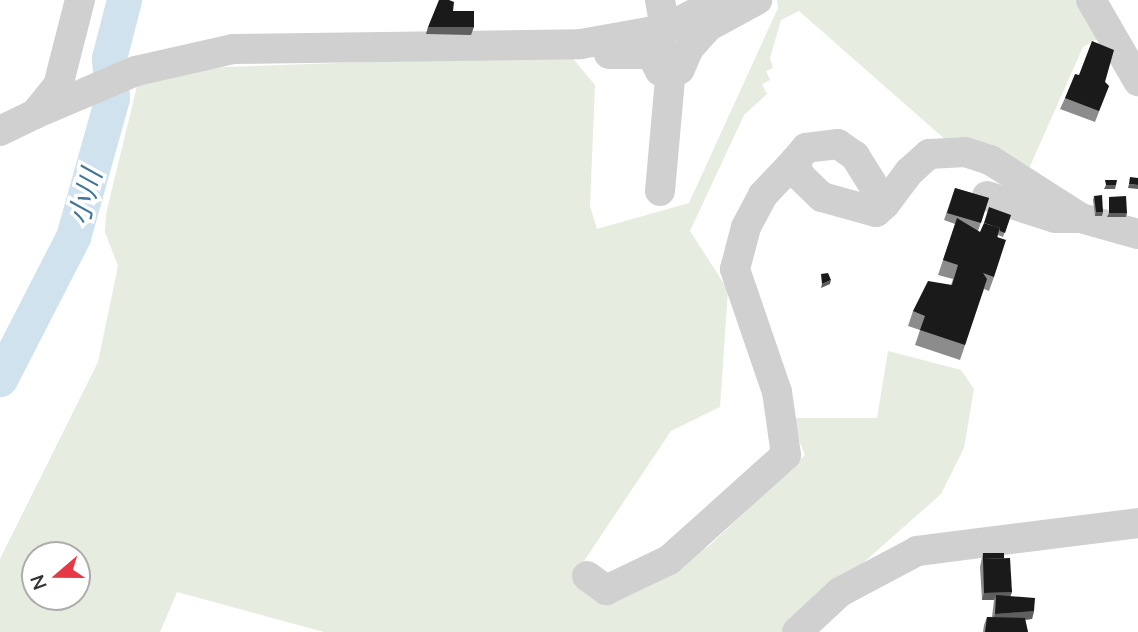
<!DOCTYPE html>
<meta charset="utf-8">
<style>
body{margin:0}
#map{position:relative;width:1138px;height:632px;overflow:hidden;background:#fff;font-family:Mulish,"Noto Sans JP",sans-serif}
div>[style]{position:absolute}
.green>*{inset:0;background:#e6ecdf}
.river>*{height:35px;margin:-17.5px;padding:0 17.5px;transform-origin:17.5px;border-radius:17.5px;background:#cfe2ee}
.minor>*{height:30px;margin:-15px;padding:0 15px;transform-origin:15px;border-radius:15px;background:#d0d0d0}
.wall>*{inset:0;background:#8c8c8c}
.shaded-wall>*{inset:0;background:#5f5f5f}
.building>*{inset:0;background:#1a1a1a}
span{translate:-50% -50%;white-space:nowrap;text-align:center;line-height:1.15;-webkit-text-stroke:7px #fff;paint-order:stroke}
.water-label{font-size:28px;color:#3f7597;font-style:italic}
.north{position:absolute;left:21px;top:541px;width:70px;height:70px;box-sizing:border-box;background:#fff;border:2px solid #adadad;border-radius:50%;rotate:250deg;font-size:19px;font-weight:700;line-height:28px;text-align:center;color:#333}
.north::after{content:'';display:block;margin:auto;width:24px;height:32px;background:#e63946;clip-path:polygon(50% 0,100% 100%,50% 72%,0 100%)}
</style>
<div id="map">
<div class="green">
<i style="clip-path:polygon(evenodd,777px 0,1078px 0,1101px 37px,1083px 47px,1027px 173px,947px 141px,799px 11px,781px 20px,770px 58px,773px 68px,766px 71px,770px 80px,762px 84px,767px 94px,744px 115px,690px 231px,728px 290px,720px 407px,671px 431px,574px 576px,583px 585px,681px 561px,709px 546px,805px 455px,790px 418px,877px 418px,888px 351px,961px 370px,974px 389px,964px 448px,941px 494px,785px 632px,324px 632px,177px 592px,160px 632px,0 632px,0 559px,98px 362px,118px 266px,105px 232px,106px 214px,137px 86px,184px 72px,225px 67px,570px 55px,595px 85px,590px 206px,597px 229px,689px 203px,778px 8px,777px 0,35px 555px,77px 555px,77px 597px,35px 597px,35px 555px)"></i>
</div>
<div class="river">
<i style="left:0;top:379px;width:160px;rotate:-62.8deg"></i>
<i style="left:73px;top:237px;width:144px;rotate:-74.3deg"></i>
<i style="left:112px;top:98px;width:40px;rotate:-94.3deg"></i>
<i style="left:109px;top:58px;width:60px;rotate:-75.5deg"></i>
</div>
<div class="minor">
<i style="left:660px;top:0;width:29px;rotate:80deg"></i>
<i style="left:1091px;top:0;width:94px;rotate:59.9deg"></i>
<i style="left:609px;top:54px;width:42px"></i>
<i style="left:651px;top:54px;width:19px;rotate:62deg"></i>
<i style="left:660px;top:71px;width:12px;rotate:14deg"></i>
<i style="left:672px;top:74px;width:9px;rotate:-32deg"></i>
<i style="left:680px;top:69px;width:23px;rotate:-67deg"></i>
<i style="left:689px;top:48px;width:30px;rotate:-48deg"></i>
<i style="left:709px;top:26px;width:55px;rotate:-28.4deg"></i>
<i style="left:35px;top:114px;width:110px;rotate:-23.1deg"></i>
<i style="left:136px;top:71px;width:99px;rotate:-12.8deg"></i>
<i style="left:233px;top:49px;width:348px;rotate:-0.8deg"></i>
<i style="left:581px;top:44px;width:85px;rotate:-10.1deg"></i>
<i style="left:665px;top:29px;width:62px;rotate:-27.8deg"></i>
<i style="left:0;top:131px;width:39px;rotate:-26deg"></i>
<i style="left:35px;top:114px;width:36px;rotate:-51deg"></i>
<i style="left:58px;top:86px;width:89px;rotate:-75.7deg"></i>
<i style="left:660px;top:191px;width:136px;rotate:-84.9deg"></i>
<i style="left:987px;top:196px;width:71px;rotate:17.9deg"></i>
<i style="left:1055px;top:218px;width:26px"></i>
<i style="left:1081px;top:218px;width:59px;rotate:15.7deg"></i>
<i style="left:885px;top:204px;width:57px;rotate:-122deg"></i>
<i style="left:855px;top:156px;width:21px;rotate:-145deg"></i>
<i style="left:838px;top:144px;width:32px;rotate:173deg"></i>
<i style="left:806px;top:148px;width:17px;rotate:130deg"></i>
<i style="left:795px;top:161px;width:16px;rotate:72deg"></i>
<i style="left:800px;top:176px;width:30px;rotate:44deg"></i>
<i style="left:822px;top:197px;width:56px;rotate:15.5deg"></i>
<i style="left:876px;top:212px;width:12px;rotate:-42deg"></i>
<i style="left:885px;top:204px;width:40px;rotate:-53deg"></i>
<i style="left:909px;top:172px;width:27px;rotate:-42deg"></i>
<i style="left:929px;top:154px;width:36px;rotate:-3deg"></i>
<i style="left:965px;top:152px;width:26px;rotate:18deg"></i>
<i style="left:990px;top:160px;width:108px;rotate:32.5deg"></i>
<i style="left:587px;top:576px;width:24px;rotate:36deg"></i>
<i style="left:606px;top:590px;width:70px;rotate:-25.5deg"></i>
<i style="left:669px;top:560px;width:157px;rotate:-41.9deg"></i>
<i style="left:786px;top:455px;width:64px;rotate:-98.1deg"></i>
<i style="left:777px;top:392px;width:130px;rotate:-108.9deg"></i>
<i style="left:735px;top:269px;width:43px;rotate:-75.3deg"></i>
<i style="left:746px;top:227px;width:36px;rotate:-62deg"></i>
<i style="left:763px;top:195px;width:47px;rotate:-46.7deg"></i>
<i style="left:797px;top:632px;width:59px;rotate:-42.9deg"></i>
<i style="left:840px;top:592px;width:87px;rotate:-28deg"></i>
<i style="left:917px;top:551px;width:223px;rotate:-7.2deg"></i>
</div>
<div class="wall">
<i style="clip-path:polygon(1079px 75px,1105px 82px,1109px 86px,1095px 122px,1060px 109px,1065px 98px)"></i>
<i style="clip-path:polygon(955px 188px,989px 198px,978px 231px,980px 232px,1011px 215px,1003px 237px,998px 235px,994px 277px,989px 291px,984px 289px,960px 360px,915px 345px,920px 330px,908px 326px,913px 311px,951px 285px,953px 279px,938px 275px,955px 224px,944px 220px)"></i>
<i style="clip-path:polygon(1094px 196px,1102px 216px,1095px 216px,1093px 200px)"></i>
<i style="clip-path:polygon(983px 553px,1004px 558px,1012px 592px,1010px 596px,1034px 611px,1032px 619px,1025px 620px,1028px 632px,983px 632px,984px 625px,987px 617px,992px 617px,994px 600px,982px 600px,980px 567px)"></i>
</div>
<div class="shaded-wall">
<i style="clip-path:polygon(428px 27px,474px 27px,471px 35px,426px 34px)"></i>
<i style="clip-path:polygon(1129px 184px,1138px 185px,1138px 189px,1128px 188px)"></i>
<i style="clip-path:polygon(1106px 185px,1116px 185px,1115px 189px,1104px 189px)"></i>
<i style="clip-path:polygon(1096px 212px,1103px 212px,1102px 216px,1095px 216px)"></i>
<i style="clip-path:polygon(1109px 213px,1127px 213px,1126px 217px,1107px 217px)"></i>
<i style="clip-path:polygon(831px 280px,830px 284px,821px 288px,822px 284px)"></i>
<i style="clip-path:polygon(1012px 592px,1009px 600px,996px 595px,994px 600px,982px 600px,984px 593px)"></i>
<i style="clip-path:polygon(1034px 611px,1032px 619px,992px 622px,995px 614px)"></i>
</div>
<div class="building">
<i style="clip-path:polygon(439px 0,449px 0,454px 2px,453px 11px,474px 11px,474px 27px,428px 27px)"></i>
<i style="clip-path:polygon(1092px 41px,1114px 50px,1105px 82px,1109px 86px,1099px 111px,1065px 98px,1075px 74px,1079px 75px)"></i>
<i style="clip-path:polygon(1130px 177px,1138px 178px,1138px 185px,1129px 184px)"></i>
<i style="clip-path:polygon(1105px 180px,1117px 180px,1116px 185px,1106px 185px)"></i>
<i style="clip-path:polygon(955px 188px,989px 198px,981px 223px,947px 213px)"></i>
<i style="clip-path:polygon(1102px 195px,1103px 212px,1096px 212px,1094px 196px)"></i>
<i style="clip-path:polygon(1126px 196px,1127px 213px,1109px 213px,1109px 197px)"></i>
<i style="clip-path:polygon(989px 207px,1011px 215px,1005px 233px,1000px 231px,1000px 228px,984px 223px)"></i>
<i style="clip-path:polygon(957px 218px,980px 232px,984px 223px,1000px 228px,997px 237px,1006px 240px,994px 277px,983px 273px,987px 279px,965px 345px,920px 330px,925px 316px,913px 311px,928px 281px,952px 285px,958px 265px,943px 260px)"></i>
<i style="clip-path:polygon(828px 273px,831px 280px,822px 284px,821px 274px)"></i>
<i style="clip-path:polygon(983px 553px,1004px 553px,1004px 558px,983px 559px,983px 561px)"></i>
<i style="clip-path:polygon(1010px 558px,1012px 592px,984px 593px,983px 559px)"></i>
<i style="clip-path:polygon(996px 595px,1035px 598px,1034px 611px,995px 614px)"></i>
<i style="clip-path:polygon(987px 617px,1025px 618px,1028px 632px,985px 632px)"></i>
</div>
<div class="water-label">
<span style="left:85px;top:197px;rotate:-75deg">小川</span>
</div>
<div class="north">N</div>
</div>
